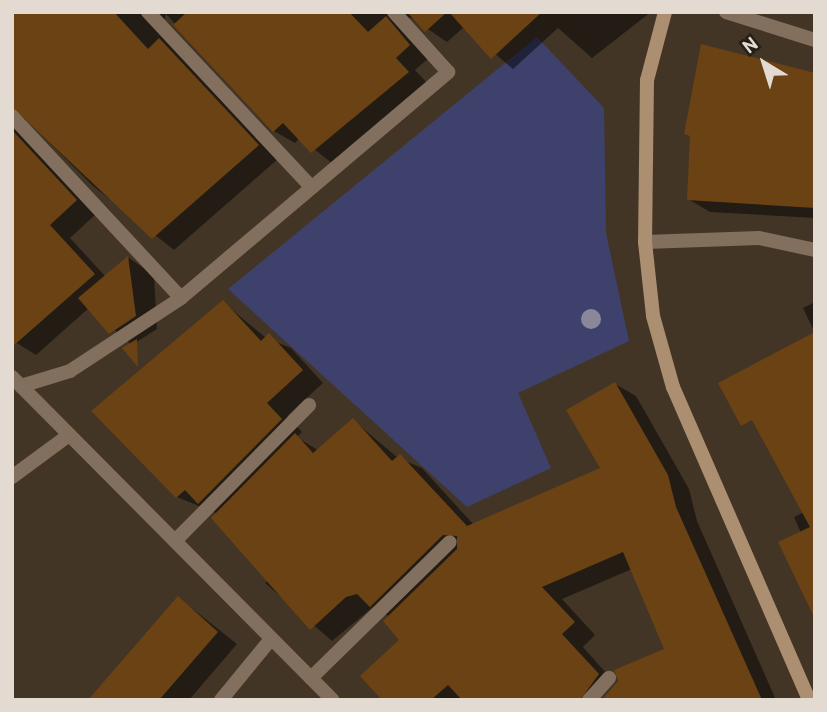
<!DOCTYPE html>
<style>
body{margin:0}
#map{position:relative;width:827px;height:712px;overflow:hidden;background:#433526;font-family:Overpass,sans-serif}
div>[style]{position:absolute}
.green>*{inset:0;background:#3d416b}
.shadow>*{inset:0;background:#0007}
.building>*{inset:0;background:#6b4213}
.street>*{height:14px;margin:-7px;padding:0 7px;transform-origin:7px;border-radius:7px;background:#836f5d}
.secondary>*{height:14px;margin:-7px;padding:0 7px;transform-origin:7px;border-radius:7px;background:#ac8e70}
.trees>*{width:20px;height:20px;margin:-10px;border-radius:50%;background:#89879b}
span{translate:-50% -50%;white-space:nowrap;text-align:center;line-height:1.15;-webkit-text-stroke:7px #251e17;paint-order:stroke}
.frame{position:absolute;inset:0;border:14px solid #e3dad1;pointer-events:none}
.north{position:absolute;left:729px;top:28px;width:70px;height:70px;-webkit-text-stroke:5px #251e17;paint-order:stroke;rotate:322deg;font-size:19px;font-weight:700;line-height:28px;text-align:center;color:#e3dad1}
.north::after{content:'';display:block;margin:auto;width:24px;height:32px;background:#e3dad1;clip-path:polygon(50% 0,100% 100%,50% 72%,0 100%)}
</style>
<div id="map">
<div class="green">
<i style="clip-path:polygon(537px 37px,604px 108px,606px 233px,629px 341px,518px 393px,551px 468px,467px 507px,228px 289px)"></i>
</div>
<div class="shadow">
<i style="clip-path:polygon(12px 12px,651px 12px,592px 58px,558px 28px,513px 69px,464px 27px,447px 42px,410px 17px,405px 27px,430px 57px,415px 70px,428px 84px,333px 164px,300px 138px,295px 143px,274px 131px,166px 14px,161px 32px,279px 158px,174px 250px,93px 186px,26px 119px,25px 136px,97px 213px,70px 238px,106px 277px,129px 258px,154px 275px,157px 329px,132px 345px,89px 308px,36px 355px,12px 340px)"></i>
<i style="clip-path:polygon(703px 46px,815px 75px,815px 218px,710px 212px,688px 199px)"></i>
<i style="clip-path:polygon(223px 302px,266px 338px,291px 348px,323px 383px,287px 416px,302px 432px,297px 437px,319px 451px,353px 420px,398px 458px,422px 468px,474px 525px,603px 469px,615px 384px,636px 396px,689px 489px,697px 521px,776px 700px,604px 700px,618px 684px,616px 671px,666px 650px,632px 569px,562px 599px,595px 635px,583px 647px,607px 674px,578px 700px,381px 700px,460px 611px,392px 618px,373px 607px,332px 641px,265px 583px,269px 580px,218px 514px,177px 497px,94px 411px)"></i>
<i style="clip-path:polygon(815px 302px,815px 333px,803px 308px)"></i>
<i style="clip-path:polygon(815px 423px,815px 619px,781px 543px,801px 533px,794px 517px,804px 512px)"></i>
<i style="clip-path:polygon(179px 598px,237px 644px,189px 700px,92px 700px)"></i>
</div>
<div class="building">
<i style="clip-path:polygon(12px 12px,114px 12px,148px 49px,159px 38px,259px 145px,152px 239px,12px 107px)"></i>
<i style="clip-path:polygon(187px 12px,349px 12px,368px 32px,386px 16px,410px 45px,396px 58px,409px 72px,311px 153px,283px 123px,273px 132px,173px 25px)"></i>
<i style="clip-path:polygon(407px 12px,447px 12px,425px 32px)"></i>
<i style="clip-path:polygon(449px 12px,542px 12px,491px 59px)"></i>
<i style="clip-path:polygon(701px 44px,815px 73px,815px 208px,687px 200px,690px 136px,684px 134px)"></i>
<i style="clip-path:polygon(12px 130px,77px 200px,50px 225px,95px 274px,12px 347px)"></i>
<i style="clip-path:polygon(128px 256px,136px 316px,109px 334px,78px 298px)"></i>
<i style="clip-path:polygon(223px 300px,261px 341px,269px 333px,303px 370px,267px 403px,282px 419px,198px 504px,185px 490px,176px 498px,91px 411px)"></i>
<i style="clip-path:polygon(815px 332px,815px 619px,778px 542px,810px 527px,752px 420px,741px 426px,718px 383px)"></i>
<i style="clip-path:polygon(137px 339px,138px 367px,122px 348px)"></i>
<i style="clip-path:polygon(615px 382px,668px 475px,676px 507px,762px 700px,602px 700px,618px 681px,614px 670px,664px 649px,623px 552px,542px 587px,575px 622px,562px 634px,599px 674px,580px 700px,462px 700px,448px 685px,431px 700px,382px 700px,360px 676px,399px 640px,383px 621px,457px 549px,457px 536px,443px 535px,370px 607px,357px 594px,346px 597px,310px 630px,211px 518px,295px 433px,313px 453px,353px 418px,392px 461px,400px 454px,467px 526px,600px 468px,566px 410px)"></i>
<i style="clip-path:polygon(178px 596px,218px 632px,159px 700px,88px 700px)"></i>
</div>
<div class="street">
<i style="left:148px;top:12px;width:239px;rotate:47deg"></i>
<i style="left:726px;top:12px;width:93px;rotate:17.5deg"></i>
<i style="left:12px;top:116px;width:248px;rotate:47.1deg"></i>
<i style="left:645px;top:242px;width:114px;rotate:-2deg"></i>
<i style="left:759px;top:238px;width:57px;rotate:12.1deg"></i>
<i style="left:12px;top:377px;width:455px;rotate:45.2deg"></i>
<i style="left:21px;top:386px;width:51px;rotate:-17deg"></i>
<i style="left:70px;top:371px;width:133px;rotate:-33.3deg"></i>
<i style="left:181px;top:298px;width:350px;rotate:-40.2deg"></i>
<i style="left:448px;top:72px;width:81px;rotate:-132deg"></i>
<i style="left:12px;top:477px;width:71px;rotate:-36.4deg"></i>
<i style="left:175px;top:541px;width:191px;rotate:-45.4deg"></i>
<i style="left:311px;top:678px;width:194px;rotate:-44.4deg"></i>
<i style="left:221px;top:700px;width:79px;rotate:-50.7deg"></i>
<i style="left:589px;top:700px;width:30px;rotate:-48deg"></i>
</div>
<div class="secondary">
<i style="left:665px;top:12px;width:70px;rotate:104.8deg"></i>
<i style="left:647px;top:80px;width:162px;rotate:90.7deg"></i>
<i style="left:645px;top:242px;width:74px;rotate:83.8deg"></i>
<i style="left:653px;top:316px;width:74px;rotate:74.3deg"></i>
<i style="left:673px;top:387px;width:341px;rotate:66.5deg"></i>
</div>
<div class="trees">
<i style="left:591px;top:319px"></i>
</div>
<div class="frame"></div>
<div class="north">N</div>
</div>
